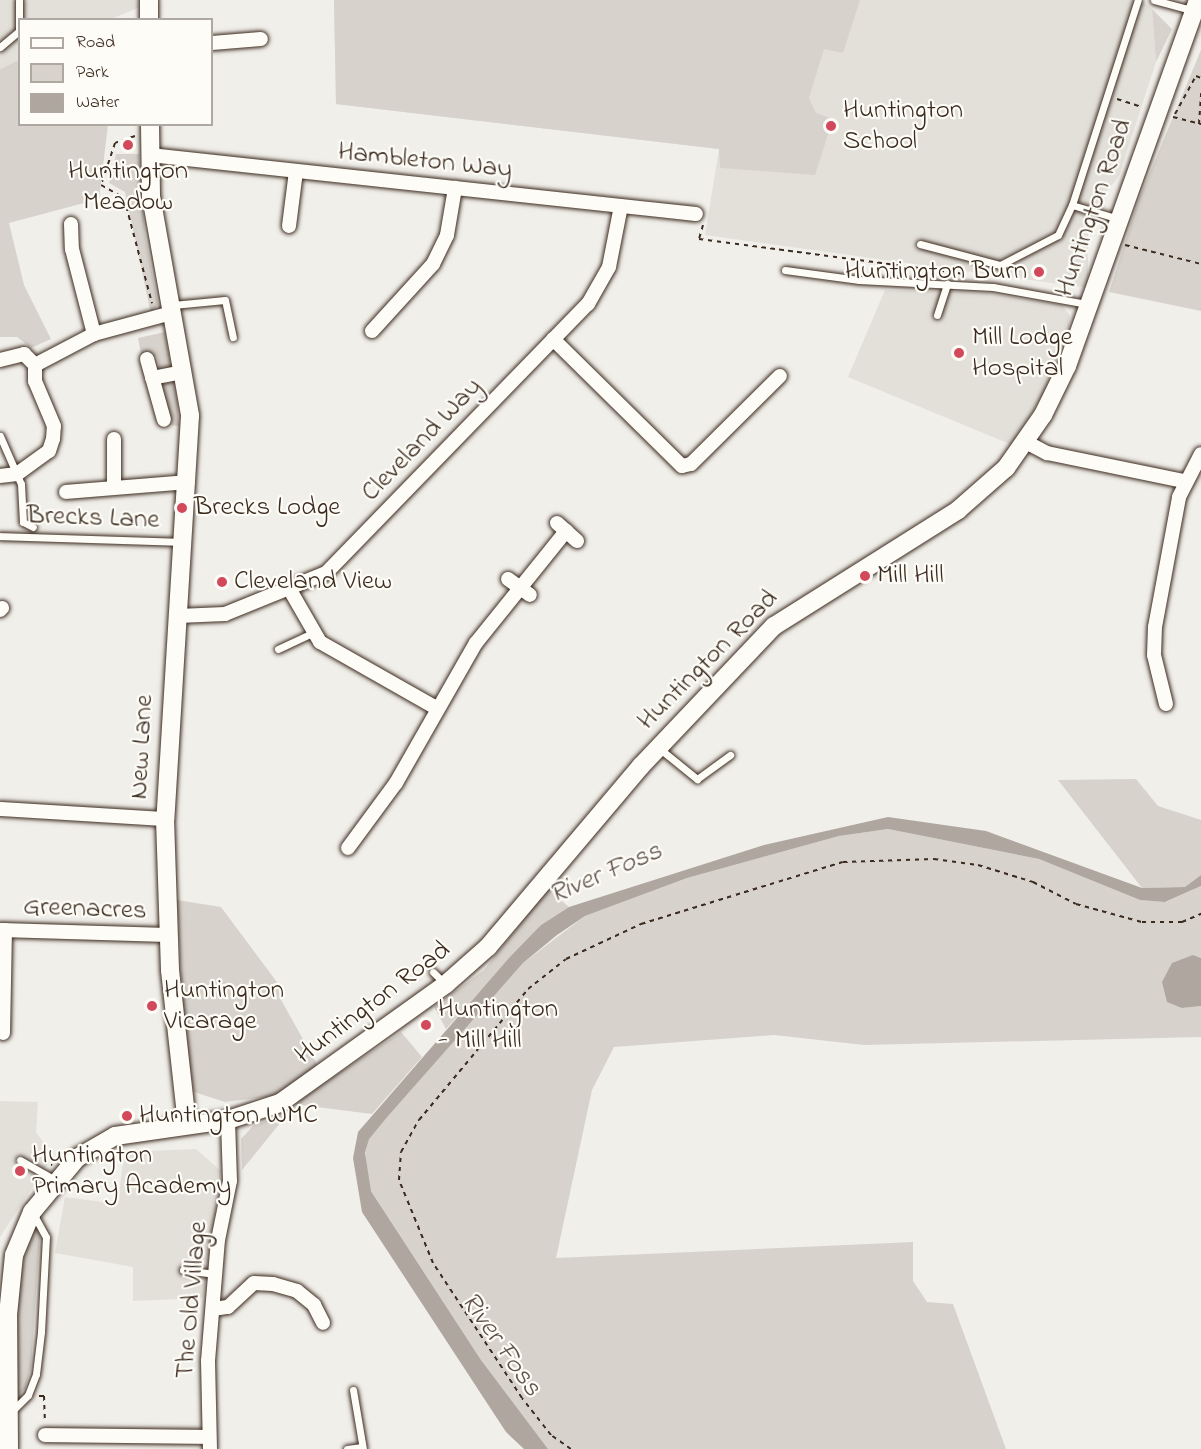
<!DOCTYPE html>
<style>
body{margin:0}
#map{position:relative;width:1201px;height:1449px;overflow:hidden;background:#f1efea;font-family:"Indie Flower",sans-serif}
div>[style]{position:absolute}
.built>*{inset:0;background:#e3e0da}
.green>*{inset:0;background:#d7d2cc}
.water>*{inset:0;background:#aea69f}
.path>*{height:2px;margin-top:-1px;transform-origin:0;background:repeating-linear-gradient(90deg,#3b2a1e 0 4.5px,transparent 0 9px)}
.roads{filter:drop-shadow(0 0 2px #3b2a1e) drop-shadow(0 0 2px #3b2a1e)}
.lane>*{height:7px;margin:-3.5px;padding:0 3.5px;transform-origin:3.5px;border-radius:3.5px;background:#fdfcf7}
.street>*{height:14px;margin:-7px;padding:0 7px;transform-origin:7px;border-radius:7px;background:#fdfcf7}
.secondary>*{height:18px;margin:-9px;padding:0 9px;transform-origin:9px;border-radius:9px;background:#fdfcf7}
.dots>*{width:16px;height:16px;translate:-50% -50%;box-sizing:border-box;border:3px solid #fdfcf7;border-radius:50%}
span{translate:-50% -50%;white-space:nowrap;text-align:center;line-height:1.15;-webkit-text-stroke:4.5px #fdfcf7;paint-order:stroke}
.poi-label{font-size:27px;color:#3b2a1e}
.left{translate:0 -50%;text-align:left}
.right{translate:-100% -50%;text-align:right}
.street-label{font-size:27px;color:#3b2a1e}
.water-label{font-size:28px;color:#63554b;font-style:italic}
.legend{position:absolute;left:18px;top:18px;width:195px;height:108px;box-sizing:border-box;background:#fdfcf7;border:2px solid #afa8a0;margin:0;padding:8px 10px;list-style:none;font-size:18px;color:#3b2a1e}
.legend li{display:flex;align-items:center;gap:12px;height:30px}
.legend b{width:30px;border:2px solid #afa8a0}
</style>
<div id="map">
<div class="built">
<i style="clip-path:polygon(0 0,138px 0,138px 8px,111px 19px,20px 20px,19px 60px,0 69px)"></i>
<i style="clip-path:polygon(334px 0,1141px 0,1152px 9px,1156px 62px,1119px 176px,1088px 215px,1088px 288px,705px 235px,719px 149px,336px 104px)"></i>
<i style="clip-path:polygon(885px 290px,986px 293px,1062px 305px,1070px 316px,1069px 328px,1045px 391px,1012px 445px,848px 377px)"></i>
<i style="clip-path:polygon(0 1101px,38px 1102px,36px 1132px,53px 1156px,0 1237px)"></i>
<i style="clip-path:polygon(196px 1149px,221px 1171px,203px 1298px,133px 1301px,133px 1267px,55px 1253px,65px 1197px,118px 1204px,124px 1152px)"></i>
</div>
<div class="green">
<i style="clip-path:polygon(334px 0,860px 0,843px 53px,824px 49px,809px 98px,816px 113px,833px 119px,815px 175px,720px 168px,719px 149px,336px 104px)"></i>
<i style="clip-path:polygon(1152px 9px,1172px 29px,1156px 62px)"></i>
<i style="clip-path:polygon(1201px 50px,1201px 311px,1109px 292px,1139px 199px)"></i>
<i style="clip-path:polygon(19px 60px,20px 124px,108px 125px,99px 199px,9px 223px,24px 285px,51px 339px,31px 348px,17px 337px,0 337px,0 69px)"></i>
<i style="clip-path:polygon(116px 154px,139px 154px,145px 235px,158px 304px,151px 314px,125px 192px,109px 183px)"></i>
<i style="clip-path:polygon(165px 332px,171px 368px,160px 369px,157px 356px,142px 359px,138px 338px)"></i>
<i style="clip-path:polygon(174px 382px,177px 401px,179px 426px,169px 425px,162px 384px)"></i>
<i style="clip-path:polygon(1136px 779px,1158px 806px,1201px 820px,1201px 875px,1185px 887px,1142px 888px,1058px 780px)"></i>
<i style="clip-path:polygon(888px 829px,1039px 859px,1140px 900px,1166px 902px,1201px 886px,1201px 958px,1193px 955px,1182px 1008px,1201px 1006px,1201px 1037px,864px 1045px,774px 1035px,614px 1047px,592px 1090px,556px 1258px,913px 1242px,913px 1281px,927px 1302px,953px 1304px,1006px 1449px,548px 1449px,481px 1360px,370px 1189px,365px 1156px,369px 1136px,523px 963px,585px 916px,687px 878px,839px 836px)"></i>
<i style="clip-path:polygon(548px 889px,569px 907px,541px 925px,446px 1029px,434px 1007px,484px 970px)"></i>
<i style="clip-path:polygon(177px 900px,221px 907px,285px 993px,280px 998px,318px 1066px,274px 1096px,225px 1102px,194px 1092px,185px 1046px)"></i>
<i style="clip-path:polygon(401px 1032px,422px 1057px,372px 1114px,293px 1104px)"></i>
<i style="clip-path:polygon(289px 1112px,242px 1170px,241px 1139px,253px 1126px)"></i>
<i style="clip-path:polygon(35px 1229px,40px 1234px,31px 1367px,25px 1389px,17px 1396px,15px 1308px,27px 1241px)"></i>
</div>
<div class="water">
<i style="clip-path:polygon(888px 817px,986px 831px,1142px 888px,1185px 887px,1201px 875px,1201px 886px,1165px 902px,1140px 900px,1039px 859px,888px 829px,839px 836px,687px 878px,585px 916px,557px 935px,523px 963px,388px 1116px,369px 1139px,365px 1153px,371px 1191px,481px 1360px,548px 1449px,524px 1449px,506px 1432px,362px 1212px,353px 1158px,358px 1132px,509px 958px,541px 925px,569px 907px,764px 845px)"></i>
<i style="clip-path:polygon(1193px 955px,1201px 958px,1201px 1006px,1182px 1008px,1167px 1002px,1162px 982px,1172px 963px)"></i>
</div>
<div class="path">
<i style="left:1117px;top:99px;width:26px;rotate:18deg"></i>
<i style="left:1175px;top:114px;width:43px;rotate:-61.1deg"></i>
<i style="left:1196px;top:76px;width:5px;rotate:22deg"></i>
<i style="left:1173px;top:117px;width:29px;rotate:14deg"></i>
<i style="left:1199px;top:124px;width:31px;rotate:-86deg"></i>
<i style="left:135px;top:136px;width:21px;rotate:161deg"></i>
<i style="left:115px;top:143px;width:44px;rotate:108.4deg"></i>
<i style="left:101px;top:185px;width:26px;rotate:29deg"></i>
<i style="left:124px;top:198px;width:109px;rotate:75.1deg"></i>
<i style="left:703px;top:225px;width:15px;rotate:106deg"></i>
<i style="left:699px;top:239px;width:268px;rotate:7.5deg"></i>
<i style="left:1125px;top:245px;width:78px;rotate:14deg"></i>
<i style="left:43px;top:1161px;width:10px;rotate:24deg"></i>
<i style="left:39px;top:1396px;width:5px"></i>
<i style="left:44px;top:1396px;width:25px;rotate:88deg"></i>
<i style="left:571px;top:1449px;width:24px;rotate:-145deg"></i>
<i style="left:551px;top:1435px;width:47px;rotate:-128.1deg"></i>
<i style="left:522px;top:1398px;width:162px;rotate:-123.4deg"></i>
<i style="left:433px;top:1263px;width:90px;rotate:-112.3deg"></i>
<i style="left:399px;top:1180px;width:28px;rotate:-86deg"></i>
<i style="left:401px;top:1152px;width:37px;rotate:-61deg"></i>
<i style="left:419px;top:1120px;width:170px;rotate:-50.2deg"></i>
<i style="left:528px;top:989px;width:48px;rotate:-38.3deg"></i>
<i style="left:566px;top:959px;width:83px;rotate:-25deg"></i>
<i style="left:641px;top:924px;width:211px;rotate:-17.1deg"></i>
<i style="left:843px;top:862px;width:91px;rotate:-1.9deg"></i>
<i style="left:934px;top:859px;width:44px;rotate:7.8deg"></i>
<i style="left:978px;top:865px;width:58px;rotate:17.2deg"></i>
<i style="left:1033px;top:882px;width:48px;rotate:27.1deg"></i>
<i style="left:1076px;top:904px;width:68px;rotate:15.3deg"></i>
<i style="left:1142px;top:922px;width:40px"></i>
<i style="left:1182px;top:922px;width:21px;rotate:-23deg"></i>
</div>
<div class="roads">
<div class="lane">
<i style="left:1154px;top:0;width:39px;rotate:15deg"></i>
<i style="left:0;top:47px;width:25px;rotate:-40deg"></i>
<i style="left:19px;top:31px;width:31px;rotate:-90deg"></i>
<i style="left:1119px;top:219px;width:49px;rotate:-163.4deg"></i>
<i style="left:1072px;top:205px;width:215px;rotate:-72.2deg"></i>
<i style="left:920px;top:244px;width:83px;rotate:14.7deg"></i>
<i style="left:1000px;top:265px;width:65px;rotate:-27.3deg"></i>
<i style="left:1058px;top:235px;width:33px;rotate:-65deg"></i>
<i style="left:785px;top:270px;width:75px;rotate:7.7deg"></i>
<i style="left:859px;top:280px;width:134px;rotate:3deg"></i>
<i style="left:993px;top:287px;width:96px;rotate:10.3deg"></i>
<i style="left:173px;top:305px;width:52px;rotate:-5.5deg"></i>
<i style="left:225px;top:300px;width:38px;rotate:78deg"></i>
<i style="left:937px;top:315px;width:33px;rotate:-72deg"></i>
<i style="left:0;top:436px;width:52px;rotate:66.4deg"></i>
<i style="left:21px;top:484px;width:38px;rotate:87deg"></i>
<i style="left:23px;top:522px;width:11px;rotate:27deg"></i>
<i style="left:0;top:536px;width:181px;rotate:1.9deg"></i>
<i style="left:278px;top:649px;width:38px;rotate:-25deg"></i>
<i style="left:660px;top:749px;width:48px;rotate:39deg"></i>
<i style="left:697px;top:779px;width:41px;rotate:-36deg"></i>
<i style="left:433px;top:972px;width:16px;rotate:45deg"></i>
<i style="left:20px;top:1160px;width:40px;rotate:29.7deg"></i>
<i style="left:183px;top:1270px;width:33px;rotate:7deg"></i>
<i style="left:353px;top:1390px;width:60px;rotate:80.4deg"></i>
<i style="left:13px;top:1410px;width:21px;rotate:-45deg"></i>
<i style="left:28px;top:1395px;width:22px;rotate:-69deg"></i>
<i style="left:36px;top:1374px;width:42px;rotate:-83.2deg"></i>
<i style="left:41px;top:1332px;width:95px;rotate:-87deg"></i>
<i style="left:46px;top:1237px;width:26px;rotate:-119deg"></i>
<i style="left:347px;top:1449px;width:15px;rotate:-8deg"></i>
</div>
<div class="street">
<i style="left:212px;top:43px;width:49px;rotate:-4.7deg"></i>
<i style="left:150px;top:155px;width:549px;rotate:6.17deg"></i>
<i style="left:71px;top:224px;width:25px;rotate:88deg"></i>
<i style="left:72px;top:249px;width:88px;rotate:75.5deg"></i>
<i style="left:289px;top:226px;width:55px;rotate:-82.7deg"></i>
<i style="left:372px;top:331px;width:91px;rotate:-47.7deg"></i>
<i style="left:433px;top:264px;width:32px;rotate:-64deg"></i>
<i style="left:447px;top:235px;width:48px;rotate:-80.3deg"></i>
<i style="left:553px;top:339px;width:181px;rotate:44.6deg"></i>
<i style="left:682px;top:466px;width:9px;rotate:-13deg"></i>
<i style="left:691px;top:464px;width:125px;rotate:-44.7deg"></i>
<i style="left:147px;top:359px;width:63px;rotate:74.4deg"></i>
<i style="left:0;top:360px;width:25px;rotate:-14deg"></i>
<i style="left:24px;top:354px;width:16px;rotate:45deg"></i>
<i style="left:152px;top:378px;width:32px;rotate:-11deg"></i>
<i style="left:114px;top:439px;width:47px;rotate:90deg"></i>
<i style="left:1026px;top:442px;width:24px;rotate:28deg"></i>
<i style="left:1047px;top:453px;width:140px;rotate:11.6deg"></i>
<i style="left:0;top:476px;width:17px;rotate:-7deg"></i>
<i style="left:17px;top:474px;width:39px;rotate:-36deg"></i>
<i style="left:49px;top:451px;width:13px;rotate:-72deg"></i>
<i style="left:53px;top:439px;width:13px;rotate:-86deg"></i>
<i style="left:54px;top:426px;width:49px;rotate:-112.9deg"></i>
<i style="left:35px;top:381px;width:16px;rotate:-90deg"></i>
<i style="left:35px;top:365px;width:67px;rotate:-27.7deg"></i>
<i style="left:94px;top:334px;width:81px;rotate:-15.1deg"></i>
<i style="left:66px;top:492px;width:122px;rotate:-4.7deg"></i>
<i style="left:557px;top:523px;width:27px;rotate:42deg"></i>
<i style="left:508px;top:579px;width:27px;rotate:36deg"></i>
<i style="left:290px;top:590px;width:60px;rotate:60deg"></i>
<i style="left:320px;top:642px;width:133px;rotate:29.6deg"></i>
<i style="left:0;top:610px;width:3px;rotate:-45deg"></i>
<i style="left:178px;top:616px;width:47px;rotate:-2.4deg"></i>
<i style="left:225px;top:614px;width:109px;rotate:-22.1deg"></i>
<i style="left:326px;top:573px;width:376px;rotate:-45.8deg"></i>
<i style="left:588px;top:304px;width:43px;rotate:-60.4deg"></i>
<i style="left:609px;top:267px;width:62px;rotate:-78.9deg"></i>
<i style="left:1166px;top:704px;width:50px;rotate:-103.8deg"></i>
<i style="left:1154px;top:655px;width:28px;rotate:-88deg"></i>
<i style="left:1155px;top:627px;width:132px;rotate:-79.5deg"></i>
<i style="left:1179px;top:497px;width:48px;rotate:-62.9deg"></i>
<i style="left:0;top:809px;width:165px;rotate:3.5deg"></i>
<i style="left:348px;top:848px;width:81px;rotate:-53.6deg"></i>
<i style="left:396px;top:783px;width:161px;rotate:-60.3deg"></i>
<i style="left:476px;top:643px;width:144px;rotate:-51.2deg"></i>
<i style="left:0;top:930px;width:169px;rotate:1.7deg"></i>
<i style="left:3px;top:1033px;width:103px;rotate:-88.9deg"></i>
<i style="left:213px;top:1309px;width:15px;rotate:-8deg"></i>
<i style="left:228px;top:1307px;width:35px;rotate:-43deg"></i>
<i style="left:254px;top:1283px;width:19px;rotate:3deg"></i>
<i style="left:273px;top:1284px;width:25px;rotate:16deg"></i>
<i style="left:297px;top:1291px;width:22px;rotate:39deg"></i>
<i style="left:314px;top:1305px;width:20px;rotate:63deg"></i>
<i style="left:45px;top:1435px;width:163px;rotate:0.7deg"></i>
<i style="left:210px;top:1449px;width:88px;rotate:-91.3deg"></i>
<i style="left:208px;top:1361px;width:121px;rotate:-85.3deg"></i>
<i style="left:218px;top:1240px;width:60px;rotate:-78.5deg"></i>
<i style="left:230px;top:1181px;width:61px;rotate:-91.9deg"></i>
</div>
<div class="secondary">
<i style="left:149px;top:20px;width:20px;rotate:-90deg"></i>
<i style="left:150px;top:124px;width:72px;rotate:89.2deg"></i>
<i style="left:151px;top:196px;width:223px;rotate:79.9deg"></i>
<i style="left:190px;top:416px;width:404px;rotate:93.5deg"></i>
<i style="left:165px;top:819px;width:151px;rotate:88.1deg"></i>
<i style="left:170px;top:970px;width:156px;rotate:83.7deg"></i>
<i style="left:9px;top:1449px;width:134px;rotate:-90.4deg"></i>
<i style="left:8px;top:1315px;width:60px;rotate:-84.3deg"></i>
<i style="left:14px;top:1255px;width:47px;rotate:-67.3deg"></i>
<i style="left:32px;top:1212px;width:70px;rotate:-50.2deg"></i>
<i style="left:77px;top:1158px;width:44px;rotate:-30.1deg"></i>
<i style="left:115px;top:1136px;width:114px;rotate:-8.1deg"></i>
<i style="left:228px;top:1120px;width:55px;rotate:-18.1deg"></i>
<i style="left:280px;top:1103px;width:204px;rotate:-35.6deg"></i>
<i style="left:446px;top:984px;width:56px;rotate:-41.4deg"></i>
<i style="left:488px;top:947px;width:237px;rotate:-49.8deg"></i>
<i style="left:641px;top:766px;width:193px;rotate:-46.5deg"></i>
<i style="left:774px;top:626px;width:218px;rotate:-32.2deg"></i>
<i style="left:958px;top:510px;width:64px;rotate:-41.2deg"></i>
<i style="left:1006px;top:468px;width:65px;rotate:-55.1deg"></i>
<i style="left:1043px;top:415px;width:55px;rotate:-63.9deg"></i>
<i style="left:1067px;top:366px;width:389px;rotate:-70.3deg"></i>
</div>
</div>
<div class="dots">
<i style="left:831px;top:126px;background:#d1495b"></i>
<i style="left:128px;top:145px;background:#d1495b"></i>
<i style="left:1039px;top:272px;background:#d1495b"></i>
<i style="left:959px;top:353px;background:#d1495b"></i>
<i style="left:182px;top:508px;background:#d1495b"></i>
<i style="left:865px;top:576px;background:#d1495b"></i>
<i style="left:222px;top:582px;background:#d1495b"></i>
<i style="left:152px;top:1006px;background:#d1495b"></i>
<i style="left:426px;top:1025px;background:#d1495b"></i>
<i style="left:127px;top:1116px;background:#d1495b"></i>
<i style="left:20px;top:1171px;background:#d1495b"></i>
</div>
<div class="poi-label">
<span class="left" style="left:843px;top:126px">Huntington<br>School</span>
<span style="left:128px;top:187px">Huntington<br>Meadow</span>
<span class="right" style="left:1027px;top:272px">Huntington Burn</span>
<span class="left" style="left:972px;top:353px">Mill Lodge<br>Hospital</span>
<span class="left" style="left:194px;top:508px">Brecks Lodge</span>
<span class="left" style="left:877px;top:576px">Mill Hill</span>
<span class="left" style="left:234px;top:582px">Cleveland View</span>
<span class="left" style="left:164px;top:1006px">Huntington<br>Vicarage</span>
<span class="left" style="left:438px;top:1025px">Huntington<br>- Mill Hill</span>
<span class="left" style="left:139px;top:1116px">Huntington WMC</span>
<span class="left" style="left:32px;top:1171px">Huntington<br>Primary Academy</span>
</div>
<div class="street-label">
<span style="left:425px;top:161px;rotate:6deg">Hambleton Way</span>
<span style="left:1094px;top:208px;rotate:-71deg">Huntington Road</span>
<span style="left:422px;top:440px;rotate:-46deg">Cleveland Way</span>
<span style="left:93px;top:518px;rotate:2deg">Brecks Lane</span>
<span style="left:708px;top:660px;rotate:-45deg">Huntington Road</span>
<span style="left:142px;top:747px;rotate:-87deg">New Lane</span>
<span style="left:85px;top:909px;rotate:2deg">Greenacres</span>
<span style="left:373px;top:1003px;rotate:-37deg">Huntington Road</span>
<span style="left:192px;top:1300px;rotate:-85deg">The Old Village</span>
</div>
<div class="water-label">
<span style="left:606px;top:874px;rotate:-23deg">River Foss</span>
<span style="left:500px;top:1345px;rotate:55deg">River Foss</span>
</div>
<ul class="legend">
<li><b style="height:8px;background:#fdfcf7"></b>Road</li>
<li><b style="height:16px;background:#d7d2cc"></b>Park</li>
<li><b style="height:16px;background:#aea69f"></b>Water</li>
</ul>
</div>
